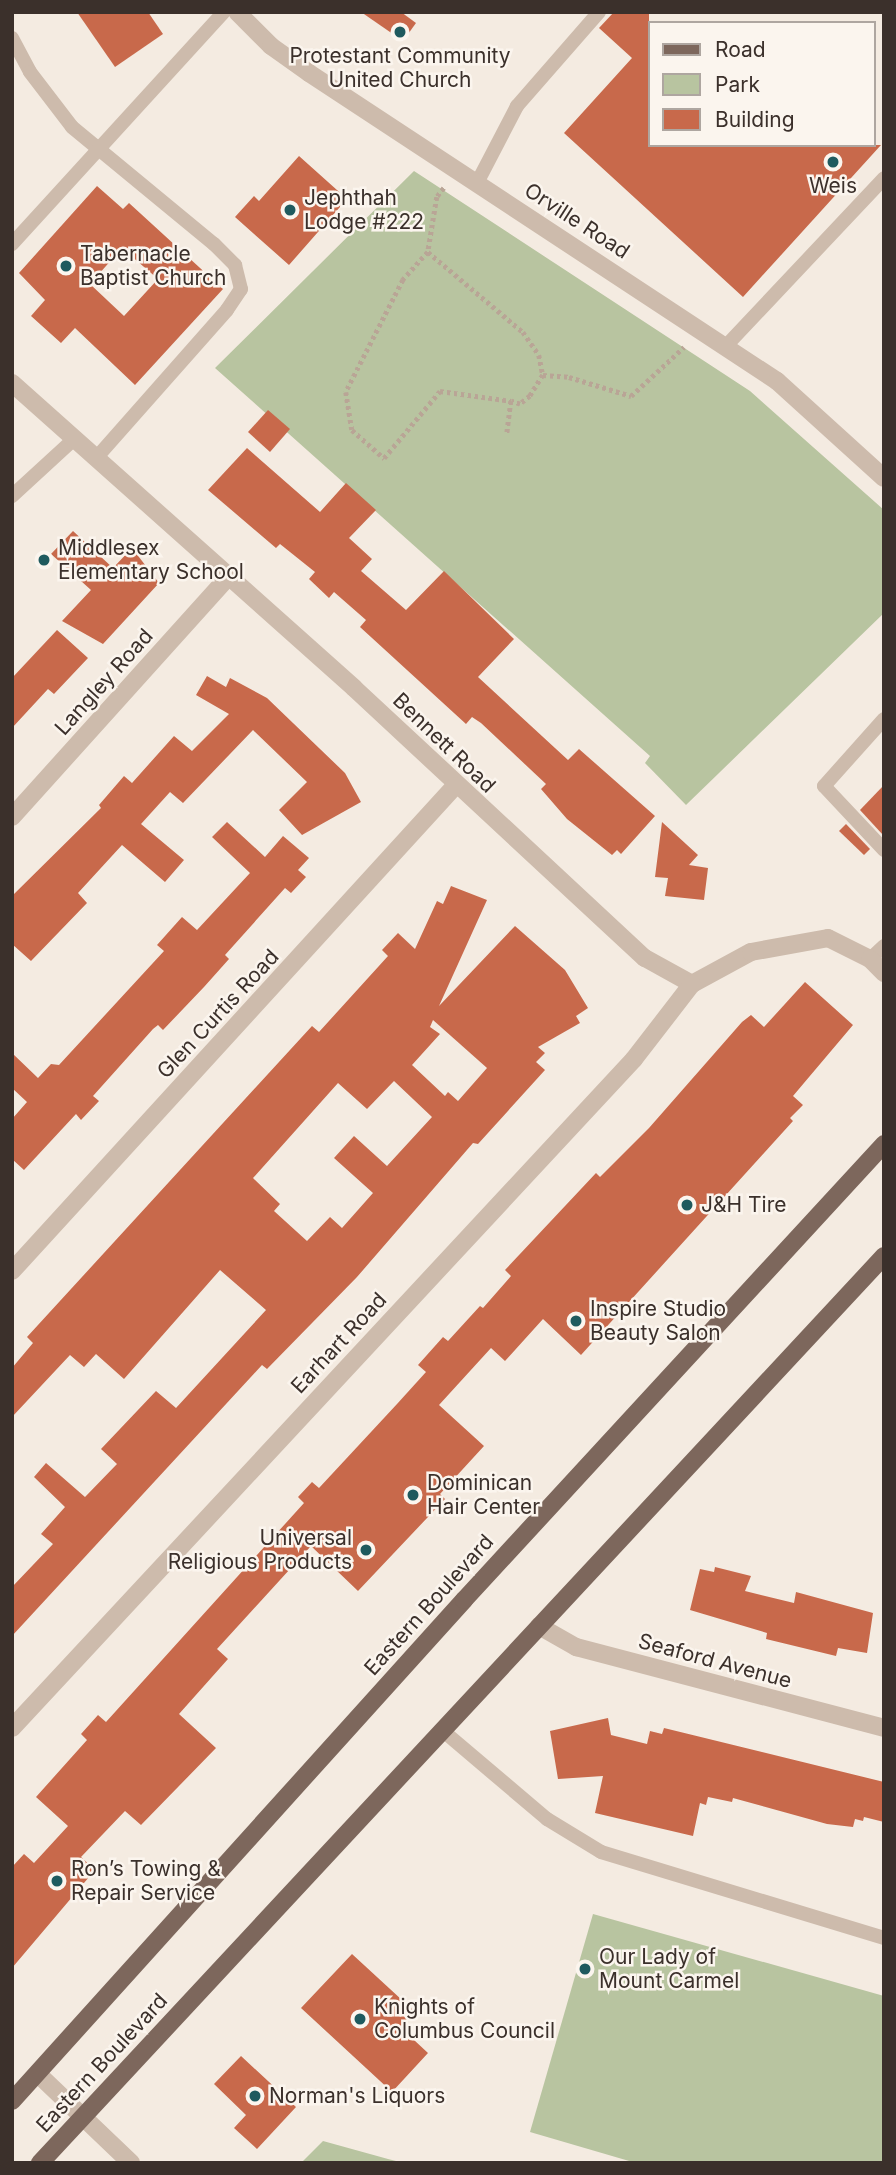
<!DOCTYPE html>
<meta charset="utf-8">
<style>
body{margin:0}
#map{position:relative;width:896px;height:2175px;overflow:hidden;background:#f4ebe1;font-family:Inter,sans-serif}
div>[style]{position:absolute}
.green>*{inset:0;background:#b8c4a0}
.building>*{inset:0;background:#c8694b}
.path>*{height:4.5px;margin-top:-2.25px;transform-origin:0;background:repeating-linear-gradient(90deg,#b9a596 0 3.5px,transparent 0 7px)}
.service>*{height:14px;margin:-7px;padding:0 7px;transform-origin:7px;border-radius:7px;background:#cdbbac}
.minor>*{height:18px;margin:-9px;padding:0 9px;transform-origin:9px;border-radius:9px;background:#cdbbac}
.primary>*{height:18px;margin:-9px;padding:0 9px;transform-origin:9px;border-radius:9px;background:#7d675c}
.dots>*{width:19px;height:19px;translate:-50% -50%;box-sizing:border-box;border:4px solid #fbf5ee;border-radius:50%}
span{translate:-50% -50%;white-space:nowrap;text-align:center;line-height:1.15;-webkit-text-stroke:5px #fbf5ee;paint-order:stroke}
.poi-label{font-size:21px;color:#3b302b}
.left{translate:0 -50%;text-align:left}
.right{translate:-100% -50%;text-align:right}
.street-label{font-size:21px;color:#3b302b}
.frame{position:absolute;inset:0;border:14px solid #3b302b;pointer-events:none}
.legend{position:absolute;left:648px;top:21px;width:228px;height:126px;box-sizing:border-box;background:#fbf5ee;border:2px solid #aea6a0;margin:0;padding:9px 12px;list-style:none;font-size:21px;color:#3b302b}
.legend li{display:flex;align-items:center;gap:14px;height:35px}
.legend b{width:35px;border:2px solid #aea6a0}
</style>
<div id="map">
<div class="green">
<i style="clip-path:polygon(414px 171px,750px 391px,884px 510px,884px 613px,686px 805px,645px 763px,650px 756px,215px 368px)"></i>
<i style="clip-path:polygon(593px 1914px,884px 1996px,884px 2163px,636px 2163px,530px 2132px)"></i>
<i style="clip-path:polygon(323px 2141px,388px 2159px,404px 2163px,301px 2163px)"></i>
</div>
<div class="building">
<i style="clip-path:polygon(77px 12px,148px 12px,163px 34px,115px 67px)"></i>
<i style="clip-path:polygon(361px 12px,401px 12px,416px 23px,403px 41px)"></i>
<i style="clip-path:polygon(614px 12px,649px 12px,649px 145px,881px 145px,743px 297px,564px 133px,632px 58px,599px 28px)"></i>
<i style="clip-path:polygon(299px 156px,347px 199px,289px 265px,235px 217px,254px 196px,259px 201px)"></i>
<i style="clip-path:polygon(evenodd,97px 186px,123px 209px,129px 203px,223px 289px,135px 385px,75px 328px,61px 343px,31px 316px,45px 300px,19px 273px,97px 186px,122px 248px,158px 279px,124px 316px,90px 284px,122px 248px)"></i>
<i style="clip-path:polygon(268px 410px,290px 429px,270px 452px,248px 432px)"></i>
<i style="clip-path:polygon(247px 448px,320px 512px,346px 483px,376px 510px,349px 538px,372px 559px,361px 571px,406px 610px,444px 571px,514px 639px,478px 677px,568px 760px,579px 749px,655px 816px,621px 854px,617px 850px,612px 855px,567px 819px,541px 789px,546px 784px,481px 723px,472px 717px,466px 724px,360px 627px,366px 620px,334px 592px,329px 598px,309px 579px,315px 572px,280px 544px,276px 548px,208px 490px)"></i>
<i style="clip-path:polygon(73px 531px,113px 568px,132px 548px,159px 583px,103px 644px,62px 621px,91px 590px,51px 554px)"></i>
<i style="clip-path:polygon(57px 630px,88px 658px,54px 694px,48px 689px,12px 728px,12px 678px)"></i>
<i style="clip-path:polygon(207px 676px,226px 687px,230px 678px,267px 698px,345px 773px,361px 802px,302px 835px,279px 810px,307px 782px,253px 730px,183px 803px,170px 792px,141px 824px,184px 860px,165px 882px,122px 845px,78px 893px,87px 903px,31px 961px,12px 944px,12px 896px,101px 808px,99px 805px,124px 776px,132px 783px,174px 736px,192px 751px,229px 714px,196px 695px)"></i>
<i style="clip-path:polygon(884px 785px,884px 834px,883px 835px,860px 810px)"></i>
<i style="clip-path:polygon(227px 822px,265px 857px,283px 836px,309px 858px,298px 870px,306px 877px,291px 893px,285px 888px,225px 955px,229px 959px,204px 987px,163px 1030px,158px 1025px,153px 1029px,93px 1096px,99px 1101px,81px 1120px,76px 1114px,24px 1170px,12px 1159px,12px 1119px,27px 1102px,12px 1088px,12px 1053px,38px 1078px,51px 1064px,59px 1065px,164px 951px,157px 945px,182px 917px,197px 930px,250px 873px,212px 837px)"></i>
<i style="clip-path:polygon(662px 822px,698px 855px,689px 865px,708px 868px,704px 900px,665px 896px,668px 878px,655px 877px)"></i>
<i style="clip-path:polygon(846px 824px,870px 849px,864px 855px,839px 831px)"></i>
<i style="clip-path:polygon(evenodd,451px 886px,487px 900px,439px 1006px,515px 926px,565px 970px,588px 1008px,576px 1016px,580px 1023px,538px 1047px,545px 1053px,536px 1062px,545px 1070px,478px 1144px,473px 1143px,357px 1277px,267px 1369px,262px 1365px,12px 1636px,12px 1587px,53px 1544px,41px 1534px,65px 1507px,34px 1477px,46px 1463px,85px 1497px,117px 1464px,101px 1449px,156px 1391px,176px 1408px,266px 1310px,220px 1270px,124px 1379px,96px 1354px,84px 1367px,70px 1355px,12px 1417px,12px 1368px,33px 1343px,27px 1337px,312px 1026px,319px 1032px,388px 956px,382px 950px,398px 933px,415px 949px,437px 901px,443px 904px,451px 886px,433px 1020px,487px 1068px,458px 1101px,448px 1092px,445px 1096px,412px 1065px,440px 1034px,430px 1027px,433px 1020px,451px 886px,394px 1081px,432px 1117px,387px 1166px,354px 1136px,334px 1158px,373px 1193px,342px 1228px,330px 1217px,307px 1241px,274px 1211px,280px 1204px,253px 1178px,338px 1083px,367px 1109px,394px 1081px)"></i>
<i style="clip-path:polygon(805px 982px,853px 1025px,793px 1096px,803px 1105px,790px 1118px,793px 1121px,581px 1355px,543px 1319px,505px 1361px,491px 1348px,439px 1405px,484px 1446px,440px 1494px,445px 1499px,358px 1591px,311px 1546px,217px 1649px,228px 1659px,179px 1714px,216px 1748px,141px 1825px,125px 1811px,81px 1857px,95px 1870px,12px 1968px,12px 1867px,24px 1854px,34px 1863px,68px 1826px,36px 1797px,87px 1740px,81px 1734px,98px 1715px,106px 1722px,304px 1503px,298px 1497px,312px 1482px,319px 1488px,397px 1404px,426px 1372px,418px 1365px,443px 1337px,448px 1341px,480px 1306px,483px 1308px,511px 1276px,505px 1270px,596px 1173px,600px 1177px,649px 1128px,742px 1022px,751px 1015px,764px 1027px)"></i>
<i style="clip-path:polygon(715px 1567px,751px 1576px,745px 1591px,794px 1603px,796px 1592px,873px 1613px,867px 1653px,838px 1648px,836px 1656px,766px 1639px,767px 1633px,690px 1610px,700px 1569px,714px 1572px)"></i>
<i style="clip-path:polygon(608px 1718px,611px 1735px,647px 1744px,650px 1731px,662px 1734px,664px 1728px,884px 1782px,884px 1822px,864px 1817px,863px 1821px,855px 1819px,853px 1827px,827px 1824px,733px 1798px,732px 1802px,708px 1797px,706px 1805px,700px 1803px,693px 1836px,595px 1813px,603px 1776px,558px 1779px,550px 1731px)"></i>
<i style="clip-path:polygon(352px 1954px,415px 2012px,400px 2027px,428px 2053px,392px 2092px,301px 2008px)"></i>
<i style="clip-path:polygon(241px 2056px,296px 2107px,257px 2149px,234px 2128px,246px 2115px,214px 2084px)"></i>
</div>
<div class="path">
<i style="left:444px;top:188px;width:11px;rotate:128deg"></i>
<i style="left:437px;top:197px;width:56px;rotate:99.3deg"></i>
<i style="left:428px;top:252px;width:38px;rotate:132deg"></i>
<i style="left:403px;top:280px;width:126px;rotate:117deg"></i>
<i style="left:346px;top:392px;width:38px;rotate:81deg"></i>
<i style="left:352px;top:430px;width:43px;rotate:41.2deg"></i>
<i style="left:384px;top:458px;width:87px;rotate:-50.1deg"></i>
<i style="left:440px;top:391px;width:72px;rotate:8deg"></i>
<i style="left:511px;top:401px;width:33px;rotate:97deg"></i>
<i style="left:428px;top:252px;width:124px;rotate:40.1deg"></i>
<i style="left:523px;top:332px;width:28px;rotate:55deg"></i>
<i style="left:539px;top:355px;width:20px;rotate:79deg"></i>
<i style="left:543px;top:375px;width:25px;rotate:122deg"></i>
<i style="left:530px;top:396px;width:13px;rotate:141deg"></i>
<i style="left:520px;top:404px;width:9px;rotate:-162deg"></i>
<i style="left:543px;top:375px;width:26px;rotate:4deg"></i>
<i style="left:569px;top:377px;width:65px;rotate:17deg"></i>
<i style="left:631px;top:396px;width:72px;rotate:-42.8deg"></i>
</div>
<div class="service">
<i style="left:12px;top:38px;width:38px;rotate:62deg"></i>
<i style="left:30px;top:72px;width:69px;rotate:52.6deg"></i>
<i style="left:72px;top:127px;width:184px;rotate:39.5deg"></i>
<i style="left:214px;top:244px;width:30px;rotate:45deg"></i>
<i style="left:235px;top:265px;width:25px;rotate:76deg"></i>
<i style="left:241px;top:289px;width:25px;rotate:124deg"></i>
<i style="left:227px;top:310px;width:198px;rotate:131.5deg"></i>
<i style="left:477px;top:183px;width:87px;rotate:-62.5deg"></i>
<i style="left:517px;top:106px;width:125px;rotate:-48.9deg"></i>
<i style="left:12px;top:244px;width:314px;rotate:-47.6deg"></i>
<i style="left:725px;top:347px;width:232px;rotate:-46.7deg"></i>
<i style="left:12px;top:496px;width:86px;rotate:-42.6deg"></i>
<i style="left:884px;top:719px;width:90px;rotate:131.8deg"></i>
<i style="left:824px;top:786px;width:88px;rotate:46.8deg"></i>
<i style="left:870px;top:959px;width:19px;rotate:-43deg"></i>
<i style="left:442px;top:1730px;width:138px;rotate:40.3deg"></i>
<i style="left:547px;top:1819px;width:63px;rotate:31.4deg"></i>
<i style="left:601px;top:1852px;width:296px;rotate:16.9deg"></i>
</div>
<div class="minor">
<i style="left:237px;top:12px;width:48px;rotate:45deg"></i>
<i style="left:271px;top:46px;width:47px;rotate:35.4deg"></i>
<i style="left:309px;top:73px;width:560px;rotate:33.35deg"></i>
<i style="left:777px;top:381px;width:144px;rotate:42.2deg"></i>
<i style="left:12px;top:383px;width:458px;rotate:41.7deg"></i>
<i style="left:354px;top:688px;width:397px;rotate:42.9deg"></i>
<i style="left:645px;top:958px;width:54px;rotate:29deg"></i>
<i style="left:692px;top:984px;width:67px;rotate:-28.5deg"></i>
<i style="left:751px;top:952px;width:78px;rotate:-10.3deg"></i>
<i style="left:828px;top:938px;width:47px;rotate:26.6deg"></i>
<i style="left:870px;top:959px;width:20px;rotate:45deg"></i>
<i style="left:12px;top:817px;width:324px;rotate:-48deg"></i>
<i style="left:12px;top:1271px;width:657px;rotate:-47.59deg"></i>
<i style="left:539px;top:1626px;width:43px;rotate:29.6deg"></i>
<i style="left:576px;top:1647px;width:318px;rotate:14.7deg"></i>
<i style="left:12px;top:1728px;width:913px;rotate:-47.08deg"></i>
<i style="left:634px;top:1059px;width:95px;rotate:-52.3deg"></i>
<i style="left:38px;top:2074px;width:129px;rotate:43.7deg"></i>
</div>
<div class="primary">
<i style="left:12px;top:2101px;width:675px;rotate:-47.94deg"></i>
<i style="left:464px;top:1600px;width:620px;rotate:-47.35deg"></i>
<i style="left:40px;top:2163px;width:1239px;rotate:-47.06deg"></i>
</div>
<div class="dots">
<i style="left:400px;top:32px;background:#1f5a5e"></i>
<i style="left:833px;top:162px;background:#1f5a5e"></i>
<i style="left:290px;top:210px;background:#1f5a5e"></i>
<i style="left:66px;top:266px;background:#1f5a5e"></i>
<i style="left:44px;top:560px;background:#1f5a5e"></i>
<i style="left:687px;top:1205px;background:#1f5a5e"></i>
<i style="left:576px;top:1321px;background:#1f5a5e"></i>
<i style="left:413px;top:1495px;background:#1f5a5e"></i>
<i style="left:366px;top:1550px;background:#1f5a5e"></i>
<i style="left:57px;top:1881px;background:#1f5a5e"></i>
<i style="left:585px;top:1969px;background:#1f5a5e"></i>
<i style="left:360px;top:2019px;background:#1f5a5e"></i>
<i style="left:255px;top:2096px;background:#1f5a5e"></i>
</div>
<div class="poi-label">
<span style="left:400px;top:68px">Protestant Community<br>United Church</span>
<span style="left:833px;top:186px">Weis</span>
<span class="left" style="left:304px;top:210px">Jephthah<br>Lodge #222</span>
<span class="left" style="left:80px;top:266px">Tabernacle<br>Baptist Church</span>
<span class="left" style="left:58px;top:560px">Middlesex<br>Elementary School</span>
<span class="left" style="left:701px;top:1205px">J&amp;H Tire</span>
<span class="left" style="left:590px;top:1321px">Inspire Studio<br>Beauty Salon</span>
<span class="left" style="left:427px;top:1495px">Dominican<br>Hair Center</span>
<span class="right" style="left:352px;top:1550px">Universal<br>Religious Products</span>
<span class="left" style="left:71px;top:1881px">Ron’s Towing &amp;<br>Repair Service</span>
<span class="left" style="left:599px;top:1969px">Our Lady of<br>Mount Carmel</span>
<span class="left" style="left:374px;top:2019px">Knights of<br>Columbus Council</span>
<span class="left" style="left:269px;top:2096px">Norman's Liquors</span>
</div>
<div class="street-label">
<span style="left:577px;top:221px;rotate:33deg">Orville Road</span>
<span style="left:104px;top:682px;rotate:-48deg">Langley Road</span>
<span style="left:444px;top:743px;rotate:44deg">Bennett Road</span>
<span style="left:218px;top:1014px;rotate:-47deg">Glen Curtis Road</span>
<span style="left:339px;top:1343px;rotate:-47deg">Earhart Road</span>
<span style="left:429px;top:1605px;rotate:-48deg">Eastern Boulevard</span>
<span style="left:715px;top:1661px;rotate:15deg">Seaford Avenue</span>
<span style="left:102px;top:2063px;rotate:-47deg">Eastern Boulevard</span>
</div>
<div class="frame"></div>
<ul class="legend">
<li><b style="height:9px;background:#7d675c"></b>Road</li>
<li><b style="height:19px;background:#b8c4a0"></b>Park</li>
<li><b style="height:19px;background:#c8694b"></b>Building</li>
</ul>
</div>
